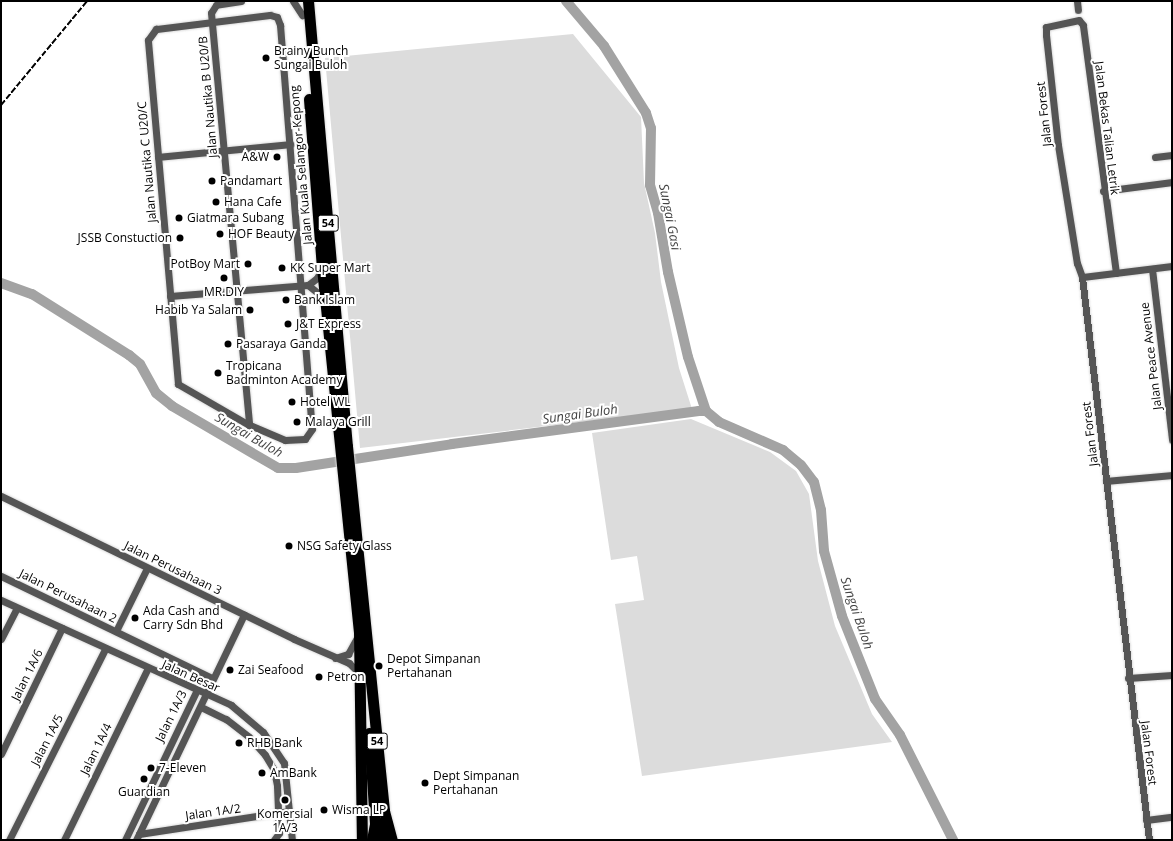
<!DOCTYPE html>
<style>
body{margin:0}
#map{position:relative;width:1173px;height:841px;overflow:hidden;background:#fff;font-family:"Open Sans",sans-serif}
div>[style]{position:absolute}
.green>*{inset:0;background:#dcdcdc}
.river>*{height:10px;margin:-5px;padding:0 5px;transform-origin:5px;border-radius:5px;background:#a3a3a3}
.roads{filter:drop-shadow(0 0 1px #dbdbdb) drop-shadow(0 0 1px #dbdbdb)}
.minor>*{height:7px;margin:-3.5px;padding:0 3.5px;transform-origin:3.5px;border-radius:3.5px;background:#555}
.highway>*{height:11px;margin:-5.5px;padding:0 5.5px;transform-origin:5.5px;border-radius:5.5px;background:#000}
.rail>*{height:1.5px;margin-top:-0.75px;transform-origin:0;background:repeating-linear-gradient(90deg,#000 0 6px,transparent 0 8px)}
.dots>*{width:11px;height:11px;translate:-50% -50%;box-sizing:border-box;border:2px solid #fff;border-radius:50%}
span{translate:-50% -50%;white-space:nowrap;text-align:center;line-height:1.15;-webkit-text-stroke:4px #fff;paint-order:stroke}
.shield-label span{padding:1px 3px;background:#fff;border:1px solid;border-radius:3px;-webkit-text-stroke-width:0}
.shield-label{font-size:11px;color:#000;font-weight:700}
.poi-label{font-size:12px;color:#000}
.left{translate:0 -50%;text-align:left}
.right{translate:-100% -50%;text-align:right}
.street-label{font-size:12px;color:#000}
.water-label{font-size:13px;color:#444;font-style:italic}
.frame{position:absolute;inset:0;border:2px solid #000;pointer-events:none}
</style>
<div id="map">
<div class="green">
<i style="clip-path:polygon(573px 34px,641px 117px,644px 183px,655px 233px,661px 282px,679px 368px,692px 409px,360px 448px,325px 58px)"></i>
<i style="clip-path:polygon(691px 419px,770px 452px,796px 471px,809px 494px,818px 561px,835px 626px,872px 714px,892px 742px,642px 776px,615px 604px,644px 600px,637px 556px,611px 560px,592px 433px)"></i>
</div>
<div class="river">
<i style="left:566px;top:1px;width:59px;rotate:49.8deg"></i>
<i style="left:604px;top:46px;width:79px;rotate:57.9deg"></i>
<i style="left:646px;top:113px;width:16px;rotate:72deg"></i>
<i style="left:651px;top:128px;width:57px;rotate:91deg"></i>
<i style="left:650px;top:185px;width:29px;rotate:74deg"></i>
<i style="left:658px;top:213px;width:60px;rotate:80.4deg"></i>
<i style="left:668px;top:272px;width:87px;rotate:76.8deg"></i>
<i style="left:688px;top:357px;width:57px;rotate:71.6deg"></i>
<i style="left:1px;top:283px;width:33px;rotate:20deg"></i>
<i style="left:32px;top:294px;width:115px;rotate:32.2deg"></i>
<i style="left:129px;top:355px;width:14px;rotate:39deg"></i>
<i style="left:140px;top:364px;width:33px;rotate:61deg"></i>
<i style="left:156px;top:393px;width:21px;rotate:39deg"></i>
<i style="left:172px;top:406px;width:123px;rotate:30.3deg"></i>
<i style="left:278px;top:468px;width:18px"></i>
<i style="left:296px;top:468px;width:158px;rotate:-8.7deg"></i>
<i style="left:452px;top:444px;width:249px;rotate:-7.6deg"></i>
<i style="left:699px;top:411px;width:7px"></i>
<i style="left:706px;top:411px;width:17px;rotate:40deg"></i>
<i style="left:719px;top:422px;width:70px;rotate:23.6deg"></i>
<i style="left:783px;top:450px;width:23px;rotate:40deg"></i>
<i style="left:801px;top:465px;width:21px;rotate:53deg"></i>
<i style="left:814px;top:482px;width:29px;rotate:76deg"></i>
<i style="left:821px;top:510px;width:41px;rotate:85.8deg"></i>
<i style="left:824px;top:551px;width:67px;rotate:74.5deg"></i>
<i style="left:842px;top:616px;width:89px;rotate:68.3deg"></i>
<i style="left:875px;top:699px;width:44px;rotate:55.2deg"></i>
<i style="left:900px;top:735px;width:118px;rotate:63.2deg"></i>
</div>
<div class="roads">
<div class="minor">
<i style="left:241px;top:1px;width:25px;rotate:171deg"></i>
<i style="left:216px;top:5px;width:9px;rotate:122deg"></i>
<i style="left:211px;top:13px;width:414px;rotate:84.7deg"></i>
<i style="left:293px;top:1px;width:17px;rotate:57deg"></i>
<i style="left:1077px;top:1px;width:9px;rotate:84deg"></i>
<i style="left:270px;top:15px;width:7px;rotate:16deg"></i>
<i style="left:277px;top:17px;width:9px;rotate:69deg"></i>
<i style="left:280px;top:25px;width:405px;rotate:85.5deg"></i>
<i style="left:312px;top:429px;width:12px;rotate:125deg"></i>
<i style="left:305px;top:439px;width:20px;rotate:177deg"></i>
<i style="left:285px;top:440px;width:39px;rotate:-157deg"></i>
<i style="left:249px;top:425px;width:82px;rotate:-150deg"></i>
<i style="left:178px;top:384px;width:345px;rotate:-95deg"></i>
<i style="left:148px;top:40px;width:14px;rotate:-54deg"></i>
<i style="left:156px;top:29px;width:115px;rotate:-7deg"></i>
<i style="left:158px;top:157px;width:133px;rotate:-5.6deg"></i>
<i style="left:1155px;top:157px;width:17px;rotate:-7deg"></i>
<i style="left:1103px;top:191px;width:70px;rotate:-7.4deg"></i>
<i style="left:1152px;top:269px;width:172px;rotate:83.3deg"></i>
<i style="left:1116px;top:273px;width:250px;rotate:-97.6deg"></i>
<i style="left:1083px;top:25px;width:6px;rotate:-129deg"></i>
<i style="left:1079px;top:20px;width:34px;rotate:168deg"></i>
<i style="left:1046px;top:27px;width:8px;rotate:90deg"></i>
<i style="left:1046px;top:35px;width:111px;rotate:83.8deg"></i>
<i style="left:1058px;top:145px;width:120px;rotate:80.9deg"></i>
<i style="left:1077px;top:263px;width:15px;rotate:70deg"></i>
<i style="left:1082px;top:277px;width:567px;rotate:83.21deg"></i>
<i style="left:1082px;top:277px;width:91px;rotate:-7deg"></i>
<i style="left:308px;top:285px;width:21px;rotate:39deg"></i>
<i style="left:170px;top:296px;width:138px;rotate:-4.6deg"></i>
<i style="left:308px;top:285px;width:11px;rotate:-38deg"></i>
<i style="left:317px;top:278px;width:10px;rotate:-61deg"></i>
<i style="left:1106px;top:481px;width:66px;rotate:-5.2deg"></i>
<i style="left:1px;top:496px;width:326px;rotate:26deg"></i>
<i style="left:294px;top:639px;width:60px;rotate:23.6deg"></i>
<i style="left:349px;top:663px;width:14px;rotate:45deg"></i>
<i style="left:1px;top:576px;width:234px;rotate:25.8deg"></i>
<i style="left:1px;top:600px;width:253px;rotate:24.5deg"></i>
<i style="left:231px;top:705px;width:42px;rotate:40.2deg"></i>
<i style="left:263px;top:732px;width:37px;rotate:56deg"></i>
<i style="left:284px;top:763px;width:77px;rotate:84.1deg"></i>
<i style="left:116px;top:631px;width:70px;rotate:-63.8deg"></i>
<i style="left:1px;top:639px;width:35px;rotate:-63deg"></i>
<i style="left:335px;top:658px;width:14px;rotate:-17deg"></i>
<i style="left:348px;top:654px;width:18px;rotate:-61deg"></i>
<i style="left:1128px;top:678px;width:44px;rotate:-3.9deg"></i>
<i style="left:201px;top:707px;width:28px;rotate:26deg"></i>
<i style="left:226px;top:719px;width:29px;rotate:38deg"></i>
<i style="left:249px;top:737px;width:24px;rotate:48deg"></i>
<i style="left:265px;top:755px;width:17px;rotate:59deg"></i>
<i style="left:274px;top:770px;width:16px;rotate:79deg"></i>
<i style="left:277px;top:786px;width:47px;rotate:87.6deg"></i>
<i style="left:279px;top:833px;width:9px;rotate:126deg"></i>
<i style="left:1px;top:754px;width:140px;rotate:-64.2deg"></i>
<i style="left:1146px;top:820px;width:26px;rotate:-7deg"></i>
<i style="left:139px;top:834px;width:152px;rotate:-8.7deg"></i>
<i style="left:9px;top:840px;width:214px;rotate:-63.3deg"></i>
<i style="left:64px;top:840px;width:191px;rotate:-64deg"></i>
<i style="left:125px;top:840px;width:166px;rotate:-64.4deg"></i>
<i style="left:136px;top:840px;width:250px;rotate:-64.4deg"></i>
</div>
<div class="highway">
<i style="left:308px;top:1px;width:447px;rotate:85deg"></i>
<i style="left:347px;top:446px;width:367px;rotate:84.2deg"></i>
<i style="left:384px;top:811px;width:30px;rotate:75deg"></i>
<i style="left:309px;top:99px;width:169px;rotate:85.6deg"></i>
<i style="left:322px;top:268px;width:366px;rotate:84.2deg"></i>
<i style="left:359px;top:632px;width:208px;rotate:89.2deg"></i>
<i style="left:369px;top:733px;width:91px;rotate:86.2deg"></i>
<i style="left:375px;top:824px;width:16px;rotate:101deg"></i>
<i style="left:381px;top:840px;width:19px;rotate:-81deg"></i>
</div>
</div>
<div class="rail">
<i style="left:1px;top:105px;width:135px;rotate:-50.4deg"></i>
</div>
<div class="dots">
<i style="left:266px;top:58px;background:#000"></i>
<i style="left:277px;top:157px;background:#000"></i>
<i style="left:212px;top:181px;background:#000"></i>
<i style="left:216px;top:202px;background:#000"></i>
<i style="left:179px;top:218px;background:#000"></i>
<i style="left:220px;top:234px;background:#000"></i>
<i style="left:180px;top:238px;background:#000"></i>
<i style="left:248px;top:264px;background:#000"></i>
<i style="left:282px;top:268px;background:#000"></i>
<i style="left:224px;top:278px;background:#000"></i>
<i style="left:286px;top:300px;background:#000"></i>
<i style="left:250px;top:310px;background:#000"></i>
<i style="left:288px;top:324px;background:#000"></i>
<i style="left:228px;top:344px;background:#000"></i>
<i style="left:218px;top:373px;background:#000"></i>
<i style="left:292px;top:402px;background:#000"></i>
<i style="left:297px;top:422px;background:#000"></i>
<i style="left:289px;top:546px;background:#000"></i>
<i style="left:135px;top:618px;background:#000"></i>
<i style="left:379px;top:666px;background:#000"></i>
<i style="left:230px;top:670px;background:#000"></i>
<i style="left:319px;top:677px;background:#000"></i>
<i style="left:239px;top:743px;background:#000"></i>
<i style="left:151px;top:768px;background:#000"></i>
<i style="left:262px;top:773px;background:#000"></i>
<i style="left:144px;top:779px;background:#000"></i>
<i style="left:425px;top:783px;background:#000"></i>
<i style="left:285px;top:800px;background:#000"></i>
<i style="left:324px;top:810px;background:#000"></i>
</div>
<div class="shield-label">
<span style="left:328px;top:223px">54</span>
<span style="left:377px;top:741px">54</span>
</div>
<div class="poi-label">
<span class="left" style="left:274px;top:58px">Brainy Bunch<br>Sungai Buloh</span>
<span class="right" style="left:269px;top:157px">A&amp;W</span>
<span class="left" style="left:220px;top:181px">Pandamart</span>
<span class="left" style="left:224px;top:202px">Hana Cafe</span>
<span class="left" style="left:187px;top:218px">Giatmara Subang</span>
<span class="left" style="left:228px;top:234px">HOF Beauty</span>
<span class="right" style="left:172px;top:238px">JSSB Constuction</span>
<span class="right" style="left:240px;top:264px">PotBoy Mart</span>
<span class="left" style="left:290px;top:268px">KK Super Mart</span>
<span style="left:224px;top:292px">MR.DIY</span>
<span class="left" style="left:294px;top:300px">Bank Islam</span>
<span class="right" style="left:242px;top:310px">Habib Ya Salam</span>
<span class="left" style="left:296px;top:324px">J&amp;T Express</span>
<span class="left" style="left:236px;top:344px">Pasaraya Ganda</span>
<span class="left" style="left:226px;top:373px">Tropicana<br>Badminton Academy</span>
<span class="left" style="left:300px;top:402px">Hotel WL</span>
<span class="left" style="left:305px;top:422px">Malaya Grill</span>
<span class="left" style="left:297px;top:546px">NSG Safety Glass</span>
<span class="left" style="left:143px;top:618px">Ada Cash and<br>Carry Sdn Bhd</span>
<span class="left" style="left:387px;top:666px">Depot Simpanan<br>Pertahanan</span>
<span class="left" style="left:238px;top:670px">Zai Seafood</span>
<span class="left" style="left:327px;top:677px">Petron</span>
<span class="left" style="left:247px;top:743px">RHB Bank</span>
<span class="left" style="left:159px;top:768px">7-Eleven</span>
<span class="left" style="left:270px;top:773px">AmBank</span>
<span class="left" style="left:433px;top:783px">Dept Simpanan<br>Pertahanan</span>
<span style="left:144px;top:792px">Guardian</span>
<span class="left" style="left:332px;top:810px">Wisma LP</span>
<span style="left:285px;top:821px">Komersial<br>1A/3</span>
</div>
<div class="street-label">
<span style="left:208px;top:97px;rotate:-95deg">Jalan Nautika B U20/B</span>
<span style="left:1044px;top:114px;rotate:-96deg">Jalan Forest</span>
<span style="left:1107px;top:128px;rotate:83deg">Jalan Bekas Talian Letrik</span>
<span style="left:147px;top:162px;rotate:-95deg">Jalan Nautika C U20/C</span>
<span style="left:301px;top:165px;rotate:-95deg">Jalan Kuala Selangor-Kepong</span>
<span style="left:1151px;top:356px;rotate:-97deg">Jalan Peace Avenue</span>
<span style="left:1090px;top:434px;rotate:-97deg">Jalan Forest</span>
<span style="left:173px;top:568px;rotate:26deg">Jalan Perusahaan 3</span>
<span style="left:68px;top:596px;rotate:26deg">Jalan Perusahaan 2</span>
<span style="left:27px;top:675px;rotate:-64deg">Jalan 1A/6</span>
<span style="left:191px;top:676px;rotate:24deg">Jalan Besar</span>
<span style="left:171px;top:716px;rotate:-64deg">Jalan 1A/3</span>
<span style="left:47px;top:740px;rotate:-63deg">Jalan 1A/5</span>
<span style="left:96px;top:749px;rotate:-64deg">Jalan 1A/4</span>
<span style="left:1149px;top:753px;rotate:83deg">Jalan Forest</span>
<span style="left:213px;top:812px;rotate:-8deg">Jalan 1A/2</span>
</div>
<div class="water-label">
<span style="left:670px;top:217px;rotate:79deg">Sungai Gasi</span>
<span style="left:580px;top:414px;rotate:-8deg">Sungai Buloh</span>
<span style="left:249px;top:435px;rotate:30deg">Sungai Buloh</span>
<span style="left:857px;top:613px;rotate:71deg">Sungai Buloh</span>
</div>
<div class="frame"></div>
</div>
